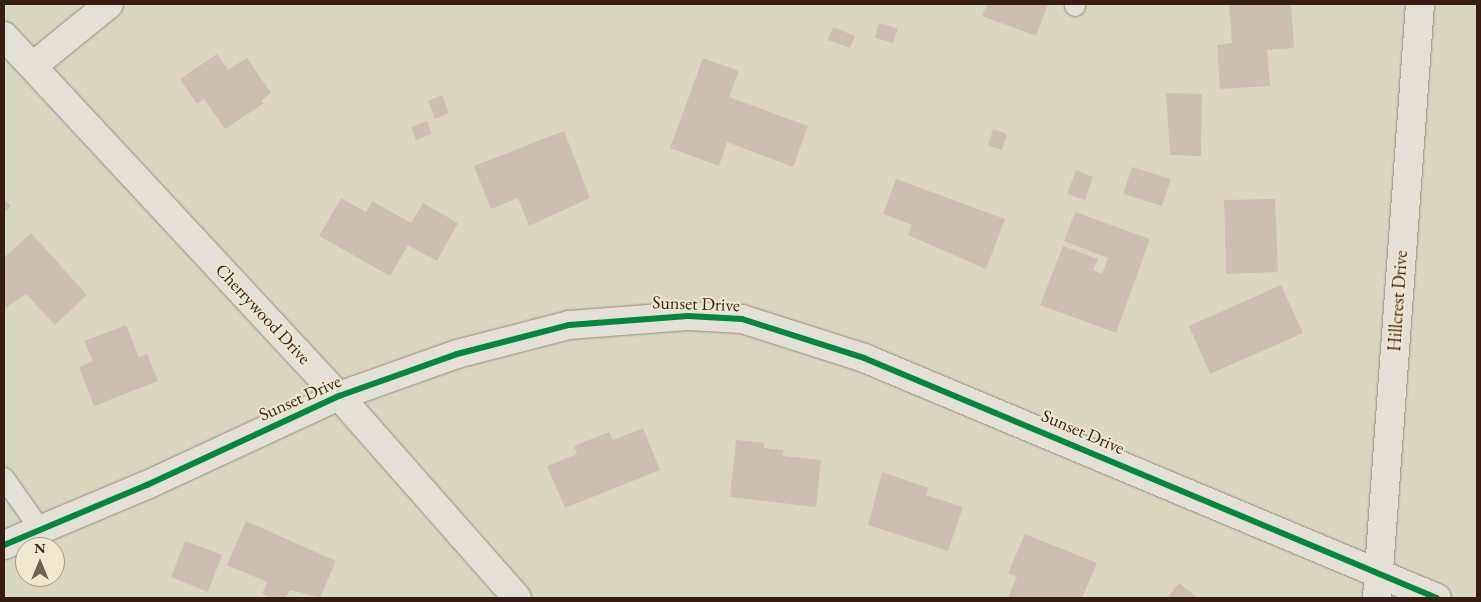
<!DOCTYPE html>
<style>
body{margin:0}
#map{position:relative;width:1481px;height:602px;overflow:hidden;background:#dbd6c0;font-family:"EB Garamond",serif}
div>[style]{position:absolute}
.building>*{inset:0;background:#ccbfb2}
.roads{filter:drop-shadow(0 0 1px #918b7e) drop-shadow(0 0 1px #918b7e)}
.service>*{height:20px;margin:-10px;padding:0 10px;transform-origin:10px;border-radius:10px;background:#e4e0d5}
.minor>*{height:28px;margin:-14px;padding:0 14px;transform-origin:14px;border-radius:14px;background:#e4e0d5}
.cycleway>*{height:6px;margin:-3px;padding:0 3px;transform-origin:3px;border-radius:3px;background:#00873e}
span{translate:-50% -50%;white-space:nowrap;text-align:center;line-height:1.15;-webkit-text-stroke:4px #efe8cf;paint-order:stroke}
.street-label{font-size:18px;color:#361d12}
.frame{position:absolute;inset:0;border:5px solid #361d12;pointer-events:none}
.north{position:absolute;left:15px;top:537px;width:50px;height:50px;box-sizing:border-box;background:#efe8cf;border:1px solid #a59783;border-radius:50%;rotate:0deg;font-size:14px;font-weight:700;line-height:20px;text-align:center;color:#361d12}
.north::after{content:'';display:block;margin:auto;width:18px;height:22px;background:#705e4f;clip-path:polygon(50% 0,100% 100%,50% 72%,0 100%)}
</style>
<div id="map">
<div class="building">
<i style="clip-path:polygon(987px 4px,1048px 4px,1036px 36px,982px 16px)"></i>
<i style="clip-path:polygon(1229px 4px,1291px 4px,1294px 48px,1267px 50px,1270px 86px,1220px 89px,1217px 45px,1232px 43px)"></i>
<i style="clip-path:polygon(879px 23px,898px 29px,893px 43px,875px 38px)"></i>
<i style="clip-path:polygon(833px 27px,855px 36px,850px 48px,828px 40px)"></i>
<i style="clip-path:polygon(217px 54px,228px 70px,247px 58px,271px 93px,261px 101px,264px 103px,225px 129px,204px 99px,197px 104px,180px 79px)"></i>
<i style="clip-path:polygon(703px 58px,739px 71px,729px 97px,808px 126px,793px 167px,727px 142px,719px 166px,670px 148px)"></i>
<i style="clip-path:polygon(1166px 93px,1202px 94px,1201px 156px,1170px 155px)"></i>
<i style="clip-path:polygon(442px 95px,449px 113px,435px 119px,428px 101px)"></i>
<i style="clip-path:polygon(427px 121px,432px 134px,416px 140px,411px 127px)"></i>
<i style="clip-path:polygon(993px 129px,1007px 134px,1002px 150px,988px 146px)"></i>
<i style="clip-path:polygon(564px 131px,590px 198px,529px 226px,518px 198px,491px 209px,474px 166px)"></i>
<i style="clip-path:polygon(1132px 167px,1171px 179px,1162px 206px,1123px 194px)"></i>
<i style="clip-path:polygon(1076px 170px,1093px 177px,1085px 200px,1067px 194px)"></i>
<i style="clip-path:polygon(896px 179px,1005px 219px,986px 269px,908px 235px,912px 225px,883px 214px)"></i>
<i style="clip-path:polygon(341px 198px,366px 212px,372px 201px,411px 223px,423px 203px,458px 223px,437px 261px,408px 245px,390px 276px,319px 236px)"></i>
<i style="clip-path:polygon(4px 199px,11px 206px,4px 212px)"></i>
<i style="clip-path:polygon(1275px 199px,1278px 272px,1226px 274px,1224px 200px)"></i>
<i style="clip-path:polygon(1075px 212px,1150px 239px,1116px 333px,1040px 305px,1063px 246px,1098px 259px,1093px 270px,1102px 274px,1108px 258px,1064px 241px)"></i>
<i style="clip-path:polygon(31px 233px,87px 295px,55px 325px,26px 294px,4px 309px,4px 258px)"></i>
<i style="clip-path:polygon(1281px 285px,1303px 333px,1210px 374px,1189px 326px)"></i>
<i style="clip-path:polygon(126px 325px,139px 357px,147px 354px,158px 381px,94px 406px,79px 367px,93px 361px,84px 341px)"></i>
<i style="clip-path:polygon(643px 428px,660px 470px,565px 508px,547px 466px,577px 454px,574px 446px,609px 432px,613px 440px)"></i>
<i style="clip-path:polygon(736px 440px,764px 443px,764px 448px,784px 450px,783px 456px,821px 460px,816px 507px,730px 497px)"></i>
<i style="clip-path:polygon(882px 472px,929px 488px,926px 495px,963px 507px,948px 551px,868px 525px)"></i>
<i style="clip-path:polygon(246px 521px,336px 561px,320px 598px,290px 590px,286px 598px,271px 598px,262px 594px,267px 582px,227px 565px)"></i>
<i style="clip-path:polygon(1025px 534px,1097px 563px,1082px 598px,1008px 597px,1017px 577px,1008px 573px)"></i>
<i style="clip-path:polygon(185px 541px,222px 555px,208px 592px,171px 577px)"></i>
<i style="clip-path:polygon(1179px 583px,1198px 598px,1167px 598px)"></i>
</div>
<div class="roads">
<div class="service">
<i style="left:1075px;top:6px;width:2px;rotate:-90deg"></i>
<i style="left:4px;top:478px;width:62px;rotate:54.8deg"></i>
</div>
<div class="minor">
<i style="left:4px;top:36px;width:492px;rotate:47.1deg"></i>
<i style="left:339px;top:396px;width:269px;rotate:48.6deg"></i>
<i style="left:33px;top:66px;width:98px;rotate:-39.2deg"></i>
<i style="left:4px;top:545px;width:155px;rotate:-22.8deg"></i>
<i style="left:147px;top:485px;width:212px;rotate:-24.9deg"></i>
<i style="left:339px;top:396px;width:125px;rotate:-19.6deg"></i>
<i style="left:457px;top:354px;width:116px;rotate:-14.5deg"></i>
<i style="left:569px;top:325px;width:119px;rotate:-4.3deg"></i>
<i style="left:688px;top:316px;width:54px;rotate:3.2deg"></i>
<i style="left:742px;top:319px;width:128px;rotate:17.7deg"></i>
<i style="left:864px;top:358px;width:621px;rotate:22.73deg"></i>
<i style="left:1377px;top:598px;width:596px;rotate:-85.86deg"></i>
</div>
</div>
<div class="cycleway">
<i style="left:4px;top:545px;width:155px;rotate:-22.8deg"></i>
<i style="left:147px;top:485px;width:212px;rotate:-24.9deg"></i>
<i style="left:339px;top:396px;width:125px;rotate:-19.6deg"></i>
<i style="left:457px;top:354px;width:116px;rotate:-14.5deg"></i>
<i style="left:569px;top:325px;width:119px;rotate:-4.3deg"></i>
<i style="left:688px;top:316px;width:54px;rotate:3.2deg"></i>
<i style="left:742px;top:319px;width:128px;rotate:17.7deg"></i>
<i style="left:864px;top:358px;width:621px;rotate:22.73deg"></i>
</div>
<div class="street-label">
<span style="left:1398px;top:301px;rotate:-86deg">Hillcrest Drive</span>
<span style="left:696px;top:304px;rotate:2deg">Sunset Drive</span>
<span style="left:263px;top:314px;rotate:47deg">Cherrywood Drive</span>
<span style="left:300px;top:398px;rotate:-24deg">Sunset Drive</span>
<span style="left:1083px;top:432px;rotate:23deg">Sunset Drive</span>
</div>
<div class="frame"></div>
<div class="north">N</div>
</div>
